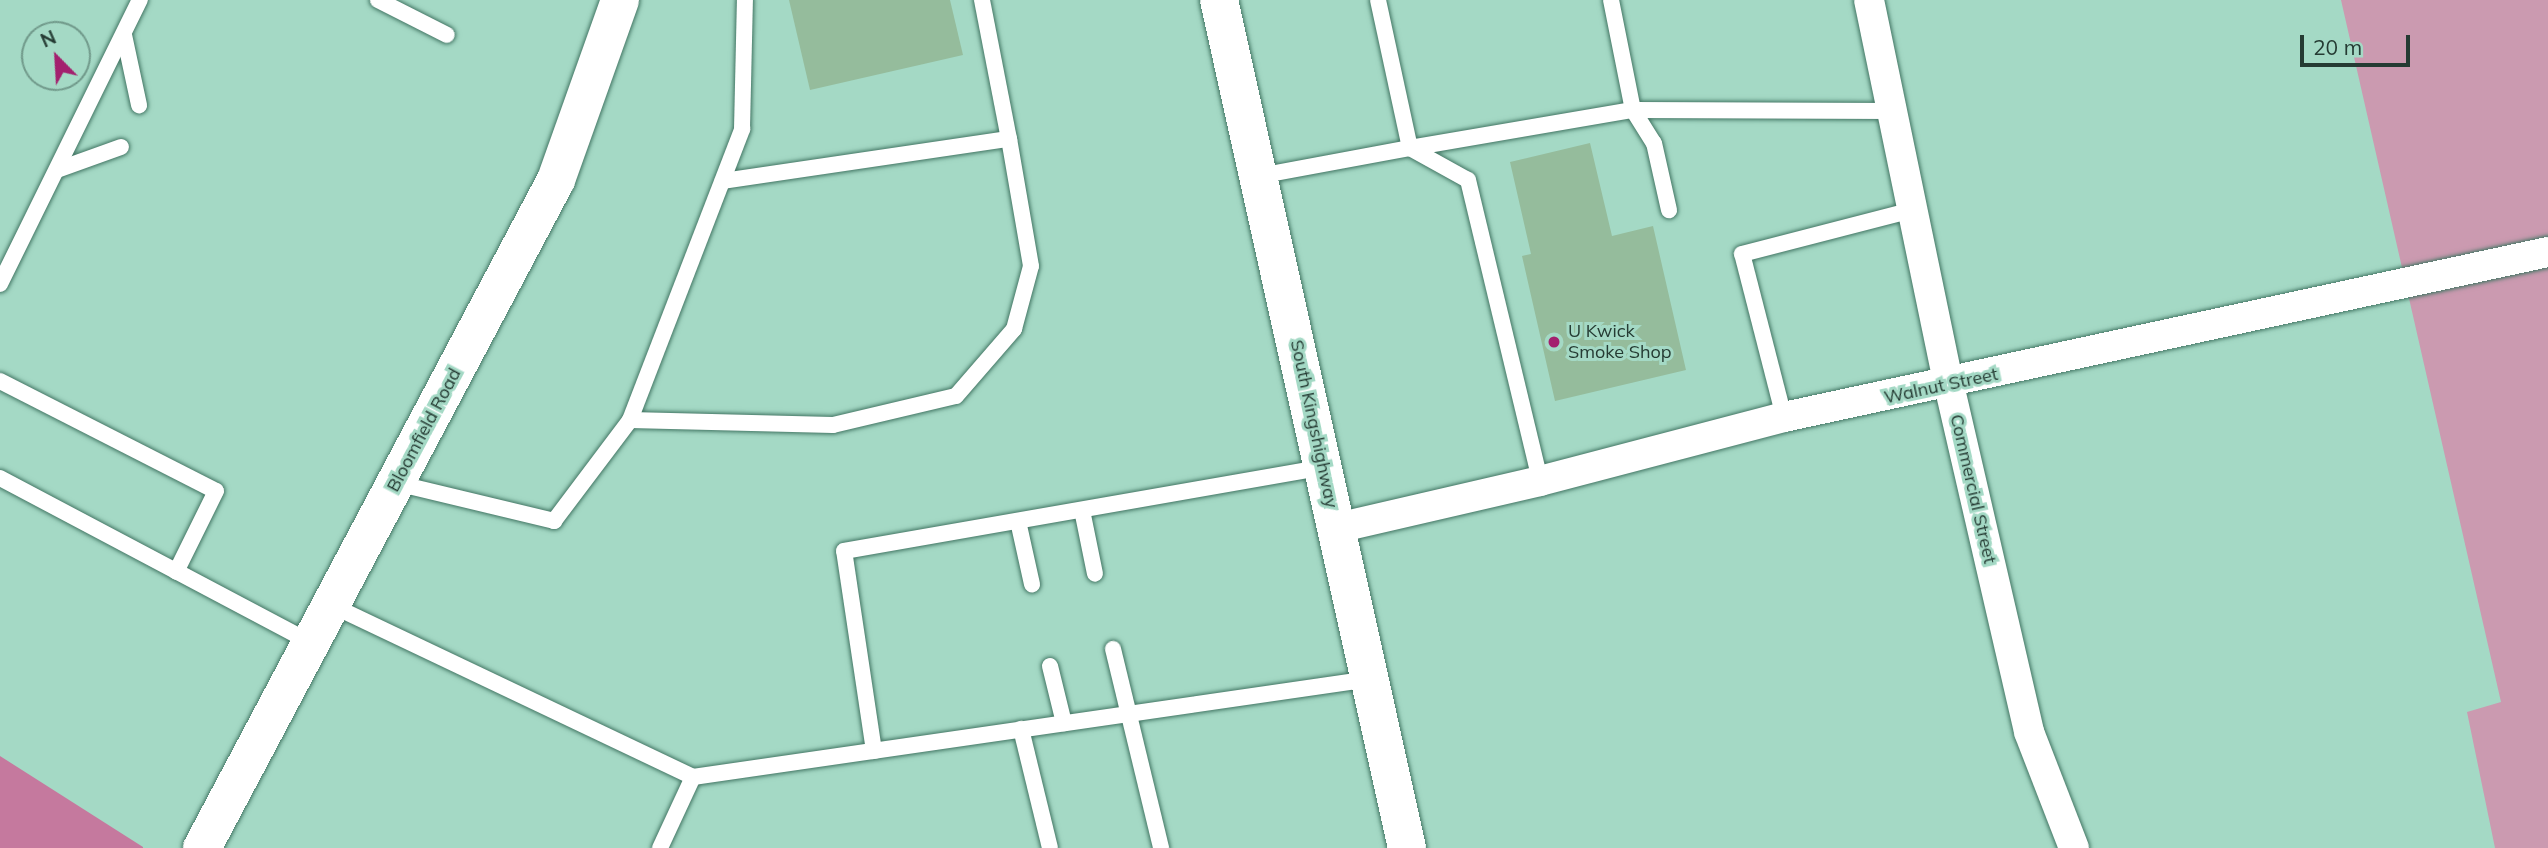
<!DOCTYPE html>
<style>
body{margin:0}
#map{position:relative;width:2548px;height:848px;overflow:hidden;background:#a4d9c5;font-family:Mulish,sans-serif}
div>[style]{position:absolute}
.green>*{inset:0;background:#cb9ab0}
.forest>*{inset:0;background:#c5799e}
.building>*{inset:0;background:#95bc9c}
.roads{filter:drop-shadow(0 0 2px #437664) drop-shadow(0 0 2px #437664)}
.lane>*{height:16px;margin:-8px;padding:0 8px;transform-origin:8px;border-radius:8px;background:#fff}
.street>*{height:30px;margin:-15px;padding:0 15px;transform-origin:15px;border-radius:15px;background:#fff}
.secondary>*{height:38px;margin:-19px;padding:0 19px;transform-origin:19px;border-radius:19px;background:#fff}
.primary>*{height:38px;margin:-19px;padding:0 19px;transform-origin:19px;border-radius:19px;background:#fff}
.dots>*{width:19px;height:19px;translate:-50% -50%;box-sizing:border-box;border:4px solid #a4d9c5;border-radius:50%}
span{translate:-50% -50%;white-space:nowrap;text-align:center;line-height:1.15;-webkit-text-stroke:6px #a4d9c5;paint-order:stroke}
.poi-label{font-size:18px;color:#253b33}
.left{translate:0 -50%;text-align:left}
.street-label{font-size:18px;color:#253b33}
.north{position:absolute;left:21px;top:21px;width:70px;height:70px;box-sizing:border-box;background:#a4d9c5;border:2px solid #719a8b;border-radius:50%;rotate:336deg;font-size:19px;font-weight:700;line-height:28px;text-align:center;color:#253b33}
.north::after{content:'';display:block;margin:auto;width:24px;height:32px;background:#a3206e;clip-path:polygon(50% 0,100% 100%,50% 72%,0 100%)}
.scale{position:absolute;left:2300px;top:35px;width:110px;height:32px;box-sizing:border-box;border:4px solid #253b33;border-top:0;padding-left:9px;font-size:21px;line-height:24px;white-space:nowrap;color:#253b33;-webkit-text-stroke:5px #a4d9c5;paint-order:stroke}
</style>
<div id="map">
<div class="green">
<i style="clip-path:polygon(2341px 0,2548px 0,2548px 848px,2495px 848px,2467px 712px,2501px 702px)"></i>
</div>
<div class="forest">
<i style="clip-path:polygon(0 756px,143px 847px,143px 848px,0 848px)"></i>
</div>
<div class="building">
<i style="clip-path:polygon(789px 0,950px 0,963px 55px,810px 90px)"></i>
<i style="clip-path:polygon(1590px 143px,1612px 236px,1653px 226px,1686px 370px,1555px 401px,1522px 256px,1531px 254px,1510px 162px)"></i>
</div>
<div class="roads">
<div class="lane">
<i style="left:378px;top:0;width:77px;rotate:26.9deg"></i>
<i style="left:1611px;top:0;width:112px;rotate:78.7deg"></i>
<i style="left:1633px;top:110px;width:39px;rotate:58deg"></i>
<i style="left:1654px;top:143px;width:69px;rotate:77.4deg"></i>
<i style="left:124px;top:35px;width:72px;rotate:77.9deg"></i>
<i style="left:1410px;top:148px;width:226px;rotate:-9.7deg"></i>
<i style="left:1633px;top:110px;width:259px;rotate:0.2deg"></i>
<i style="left:1410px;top:148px;width:66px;rotate:28.9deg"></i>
<i style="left:1468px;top:180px;width:309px;rotate:76.5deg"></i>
<i style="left:57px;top:170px;width:68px;rotate:-19.8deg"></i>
<i style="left:1259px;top:176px;width:154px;rotate:-10.5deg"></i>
<i style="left:1410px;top:148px;width:151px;rotate:-102.2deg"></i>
<i style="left:723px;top:181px;width:289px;rotate:-8.4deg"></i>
<i style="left:1009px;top:139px;width:142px;rotate:-101deg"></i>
<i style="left:0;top:284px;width:317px;rotate:-63.8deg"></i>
<i style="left:0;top:381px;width:242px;rotate:27deg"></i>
<i style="left:216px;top:491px;width:90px;rotate:116.3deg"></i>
<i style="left:1784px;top:417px;width:168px;rotate:-104.4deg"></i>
<i style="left:1742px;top:254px;width:176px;rotate:-14.5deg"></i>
<i style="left:630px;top:420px;width:203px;rotate:1.4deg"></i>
<i style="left:833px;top:425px;width:126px;rotate:-13.3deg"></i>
<i style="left:956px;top:396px;width:89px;rotate:-49.1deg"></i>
<i style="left:1014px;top:329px;width:65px;rotate:-74.9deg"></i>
<i style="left:1031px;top:266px;width:129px;rotate:-99.8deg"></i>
<i style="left:0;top:478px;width:353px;rotate:27.9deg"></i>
<i style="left:396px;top:483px;width:163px;rotate:13.5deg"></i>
<i style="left:554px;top:521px;width:126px;rotate:-53deg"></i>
<i style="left:630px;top:420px;width:312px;rotate:-68.9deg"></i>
<i style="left:742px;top:129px;width:129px;rotate:-88.7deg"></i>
<i style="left:1082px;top:510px;width:65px;rotate:78.5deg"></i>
<i style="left:1018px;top:521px;width:65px;rotate:77.5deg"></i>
<i style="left:331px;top:605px;width:401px;rotate:25.4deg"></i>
<i style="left:693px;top:777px;width:684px;rotate:-8.24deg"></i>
<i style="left:1113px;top:649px;width:205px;rotate:76.4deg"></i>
<i style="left:1050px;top:666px;width:59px;rotate:76.2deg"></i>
<i style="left:1021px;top:729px;width:122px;rotate:76.3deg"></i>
<i style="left:874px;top:751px;width:202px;rotate:-98.5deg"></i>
<i style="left:844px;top:551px;width:486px;rotate:-9.9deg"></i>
<i style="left:660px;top:848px;width:78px;rotate:-65.1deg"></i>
</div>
<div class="street">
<i style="left:1869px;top:0;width:393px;rotate:78.3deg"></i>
<i style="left:1949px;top:385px;width:356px;rotate:77deg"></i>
<i style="left:2029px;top:732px;width:124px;rotate:68.8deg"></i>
<i style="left:1337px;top:528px;width:208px;rotate:-13deg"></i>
<i style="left:1540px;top:481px;width:252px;rotate:-14.7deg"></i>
<i style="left:1784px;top:417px;width:782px;rotate:-12.19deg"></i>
</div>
<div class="secondary">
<i style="left:202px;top:848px;width:756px;rotate:-62.08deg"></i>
<i style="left:556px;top:180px;width:191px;rotate:-70.4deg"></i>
</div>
<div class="primary">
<i style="left:1219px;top:0;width:869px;rotate:77.5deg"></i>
</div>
</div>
<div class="dots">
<i style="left:1554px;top:342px;background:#a3206e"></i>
</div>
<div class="poi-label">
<span class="left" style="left:1568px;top:342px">U Kwick<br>Smoke Shop</span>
</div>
<div class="street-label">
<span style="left:1941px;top:386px;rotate:-12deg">Walnut Street</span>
<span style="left:1314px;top:424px;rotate:78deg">South Kingshighway</span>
<span style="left:424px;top:430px;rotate:-62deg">Bloomfield Road</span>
<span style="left:1973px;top:489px;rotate:77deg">Commercial Street</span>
</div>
<div class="north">N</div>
<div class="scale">20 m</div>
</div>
